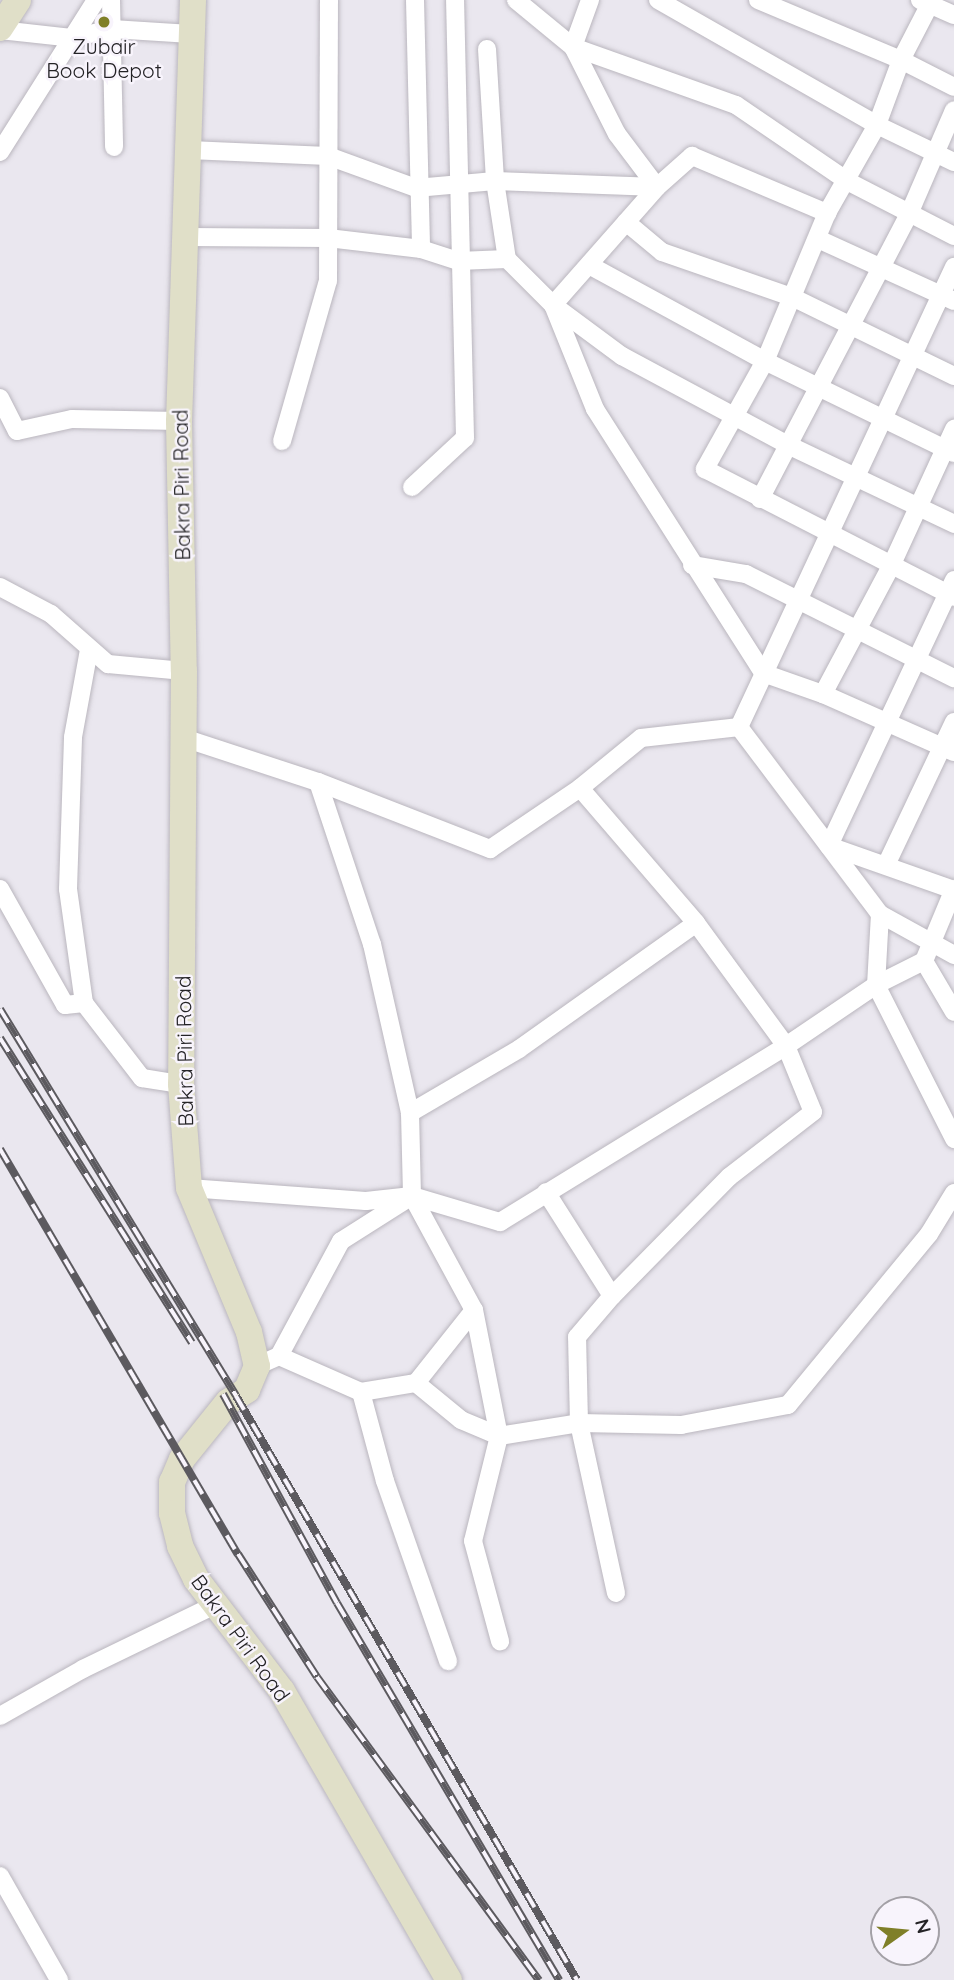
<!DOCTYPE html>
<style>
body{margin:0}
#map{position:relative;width:954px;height:1980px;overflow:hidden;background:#eae7ef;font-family:Quicksand,sans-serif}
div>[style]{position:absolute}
.roads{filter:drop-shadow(0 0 2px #bab6be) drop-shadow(0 0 2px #bab6be)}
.street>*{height:18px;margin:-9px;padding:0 9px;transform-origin:9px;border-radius:9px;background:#fff}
.secondary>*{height:26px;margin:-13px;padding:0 13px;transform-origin:13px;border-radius:13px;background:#e0dfc8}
.rail>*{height:8px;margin-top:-4px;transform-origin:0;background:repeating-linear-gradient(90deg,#f8f4fc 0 16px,#5c5a5f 0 32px);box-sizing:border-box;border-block:2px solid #5c5a5f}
.dots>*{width:19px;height:19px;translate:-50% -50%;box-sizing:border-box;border:4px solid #f8f4fc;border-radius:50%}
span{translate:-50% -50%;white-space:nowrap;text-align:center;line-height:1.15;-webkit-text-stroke:5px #f8f4fc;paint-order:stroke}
.poi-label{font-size:21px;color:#242326}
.street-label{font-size:21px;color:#242326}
.north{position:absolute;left:870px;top:1896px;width:70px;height:70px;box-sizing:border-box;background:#f8f4fc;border:2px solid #a3a0a6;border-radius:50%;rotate:75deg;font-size:19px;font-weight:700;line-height:28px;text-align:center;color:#242326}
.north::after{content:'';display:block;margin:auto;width:24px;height:32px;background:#7f7f28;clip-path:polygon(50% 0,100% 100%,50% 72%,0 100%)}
</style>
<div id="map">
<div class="roads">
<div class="street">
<i style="left:111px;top:0;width:147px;rotate:88.8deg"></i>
<i style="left:415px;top:0;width:249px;rotate:88.6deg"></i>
<i style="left:516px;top:0;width:74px;rotate:39.5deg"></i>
<i style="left:573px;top:47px;width:173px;rotate:19.6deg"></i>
<i style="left:736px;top:105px;width:137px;rotate:34.3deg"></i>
<i style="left:849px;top:182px;width:118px;rotate:27.2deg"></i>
<i style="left:590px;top:0;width:50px;rotate:109.9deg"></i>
<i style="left:573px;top:47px;width:97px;rotate:63.2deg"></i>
<i style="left:617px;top:134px;width:66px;rotate:53deg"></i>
<i style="left:658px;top:0;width:252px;rotate:29.7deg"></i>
<i style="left:877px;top:125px;width:85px;rotate:25.7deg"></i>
<i style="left:758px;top:0;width:155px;rotate:22.8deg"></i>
<i style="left:901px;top:60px;width:59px;rotate:27deg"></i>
<i style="left:920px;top:0;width:37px;rotate:24deg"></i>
<i style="left:932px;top:0;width:68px;rotate:117.3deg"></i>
<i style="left:901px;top:60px;width:69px;rotate:110.3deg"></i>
<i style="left:877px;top:125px;width:101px;rotate:119.6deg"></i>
<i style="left:827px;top:213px;width:160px;rotate:112.7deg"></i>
<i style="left:765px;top:361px;width:124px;rotate:119.1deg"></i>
<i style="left:705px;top:469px;width:280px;rotate:27.2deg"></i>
<i style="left:0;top:30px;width:72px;rotate:6.3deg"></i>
<i style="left:72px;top:38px;width:41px;rotate:-12.7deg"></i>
<i style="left:112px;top:29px;width:79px;rotate:3.6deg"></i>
<i style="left:487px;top:49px;width:132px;rotate:86.5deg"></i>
<i style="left:495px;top:181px;width:79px;rotate:81.3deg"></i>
<i style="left:189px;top:150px;width:139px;rotate:2.5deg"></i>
<i style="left:328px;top:156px;width:94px;rotate:20deg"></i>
<i style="left:416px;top:188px;width:79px;rotate:-5.1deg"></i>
<i style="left:495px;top:181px;width:162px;rotate:2.1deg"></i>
<i style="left:0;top:152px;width:180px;rotate:-57.7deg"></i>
<i style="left:626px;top:222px;width:47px;rotate:39.8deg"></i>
<i style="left:662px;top:252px;width:138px;rotate:19.1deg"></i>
<i style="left:792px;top:297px;width:180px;rotate:26deg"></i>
<i style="left:188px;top:237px;width:140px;rotate:0.4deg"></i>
<i style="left:328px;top:238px;width:94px;rotate:6.7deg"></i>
<i style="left:421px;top:249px;width:39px;rotate:18deg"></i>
<i style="left:458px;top:261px;width:49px;rotate:-2.3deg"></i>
<i style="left:507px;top:259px;width:65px;rotate:45deg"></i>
<i style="left:553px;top:305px;width:157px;rotate:-48.6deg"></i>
<i style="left:657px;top:187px;width:47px;rotate:-41.5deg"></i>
<i style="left:692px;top:156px;width:147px;rotate:22.9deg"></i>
<i style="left:818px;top:239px;width:149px;rotate:24.5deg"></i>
<i style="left:589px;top:265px;width:200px;rotate:28.6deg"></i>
<i style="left:765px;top:361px;width:210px;rotate:26deg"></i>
<i style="left:553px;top:305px;width:112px;rotate:68deg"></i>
<i style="left:595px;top:409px;width:313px;rotate:57.5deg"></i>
<i style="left:763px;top:673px;width:64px;rotate:19.3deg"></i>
<i style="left:823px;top:694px;width:143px;rotate:23.9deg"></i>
<i style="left:553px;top:305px;width:86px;rotate:36.5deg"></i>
<i style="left:622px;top:356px;width:188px;rotate:28.2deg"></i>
<i style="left:788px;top:445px;width:184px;rotate:25.4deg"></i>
<i style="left:0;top:398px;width:37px;rotate:63deg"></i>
<i style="left:17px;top:431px;width:56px;rotate:-12.3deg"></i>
<i style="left:72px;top:419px;width:107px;rotate:1.1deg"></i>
<i style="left:282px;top:441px;width:166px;rotate:-74deg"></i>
<i style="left:328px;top:281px;width:281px;rotate:-89.8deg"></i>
<i style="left:412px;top:487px;width:72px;rotate:-42.8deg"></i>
<i style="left:465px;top:438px;width:438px;rotate:-91.3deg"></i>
<i style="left:760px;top:499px;width:322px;rotate:-62.4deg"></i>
<i style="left:909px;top:214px;width:113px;rotate:-66.6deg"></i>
<i style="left:692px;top:565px;width:55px;rotate:9.5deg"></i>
<i style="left:746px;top:574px;width:233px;rotate:26.6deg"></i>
<i style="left:954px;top:580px;width:294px;rotate:115.2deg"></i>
<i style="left:829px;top:846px;width:133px;rotate:19.4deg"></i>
<i style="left:0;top:587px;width:58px;rotate:27.9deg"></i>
<i style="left:51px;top:614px;width:76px;rotate:41.3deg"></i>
<i style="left:108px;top:664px;width:76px;rotate:5.3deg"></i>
<i style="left:823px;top:694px;width:147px;rotate:-62deg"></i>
<i style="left:892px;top:564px;width:149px;rotate:-65.3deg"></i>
<i style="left:739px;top:727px;width:508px;rotate:-64.95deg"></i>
<i style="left:184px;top:738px;width:141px;rotate:18.2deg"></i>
<i style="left:318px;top:782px;width:171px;rotate:71.6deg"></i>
<i style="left:372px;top:944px;width:173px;rotate:77.3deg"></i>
<i style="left:410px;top:1113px;width:83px;rotate:88.6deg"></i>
<i style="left:412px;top:1196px;width:84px;rotate:147.6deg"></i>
<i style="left:341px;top:1241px;width:131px;rotate:118.3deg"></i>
<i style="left:279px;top:1356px;width:24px;rotate:156deg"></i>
<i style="left:318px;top:782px;width:185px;rotate:21.3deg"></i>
<i style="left:490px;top:849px;width:109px;rotate:-34.1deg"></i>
<i style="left:580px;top:788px;width:79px;rotate:-39.3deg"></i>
<i style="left:641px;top:738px;width:99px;rotate:-6.4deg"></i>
<i style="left:739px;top:727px;width:234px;rotate:53deg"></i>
<i style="left:880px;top:914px;width:85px;rotate:29deg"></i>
<i style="left:580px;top:788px;width:178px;rotate:49.3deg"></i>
<i style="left:887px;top:863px;width:156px;rotate:-64.6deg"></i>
<i style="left:0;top:889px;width:133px;rotate:60.7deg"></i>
<i style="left:65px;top:1005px;width:19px;rotate:-6deg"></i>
<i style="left:84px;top:1003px;width:95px;rotate:52.3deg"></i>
<i style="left:142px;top:1078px;width:39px;rotate:9deg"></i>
<i style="left:880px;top:914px;width:71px;rotate:93.2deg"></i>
<i style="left:876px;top:985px;width:173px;rotate:63.1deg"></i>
<i style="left:924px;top:961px;width:59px;rotate:59.5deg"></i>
<i style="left:84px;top:1003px;width:115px;rotate:-98deg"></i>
<i style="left:68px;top:889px;width:152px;rotate:-88.1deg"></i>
<i style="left:73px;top:737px;width:88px;rotate:-79.6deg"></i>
<i style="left:410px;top:1113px;width:126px;rotate:-30.4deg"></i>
<i style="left:519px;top:1049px;width:217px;rotate:-35.4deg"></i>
<i style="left:696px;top:923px;width:152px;rotate:53.8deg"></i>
<i style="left:786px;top:1046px;width:71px;rotate:67.8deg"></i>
<i style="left:813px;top:1112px;width:106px;rotate:142.3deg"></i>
<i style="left:729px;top:1177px;width:167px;rotate:134.5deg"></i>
<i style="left:612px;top:1296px;width:123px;rotate:-122.4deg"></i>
<i style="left:189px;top:1188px;width:177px;rotate:4.2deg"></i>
<i style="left:366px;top:1201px;width:46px;rotate:-6.2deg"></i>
<i style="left:412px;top:1196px;width:92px;rotate:16.5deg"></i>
<i style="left:500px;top:1222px;width:336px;rotate:-31.6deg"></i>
<i style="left:786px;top:1046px;width:109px;rotate:-34.1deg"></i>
<i style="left:876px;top:985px;width:54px;rotate:-26.6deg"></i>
<i style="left:924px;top:961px;width:78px;rotate:-67.4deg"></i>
<i style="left:412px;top:1196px;width:130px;rotate:61.5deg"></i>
<i style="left:474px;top:1310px;width:93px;rotate:128.5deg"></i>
<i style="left:474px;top:1310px;width:128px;rotate:78.8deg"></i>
<i style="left:499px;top:1436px;width:108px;rotate:103.9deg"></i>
<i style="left:473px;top:1541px;width:104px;rotate:74.9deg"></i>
<i style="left:279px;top:1356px;width:90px;rotate:23.7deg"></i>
<i style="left:361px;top:1392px;width:56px;rotate:-9.3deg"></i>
<i style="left:416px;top:1383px;width:58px;rotate:39.4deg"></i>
<i style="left:461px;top:1420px;width:41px;rotate:22.8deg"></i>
<i style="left:499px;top:1436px;width:81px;rotate:-9.2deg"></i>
<i style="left:579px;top:1423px;width:86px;rotate:-91.3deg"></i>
<i style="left:577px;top:1337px;width:54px;rotate:-49.5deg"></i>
<i style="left:361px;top:1392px;width:92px;rotate:74.9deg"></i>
<i style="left:385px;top:1481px;width:191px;rotate:70.7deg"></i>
<i style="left:616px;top:1593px;width:174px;rotate:-102.3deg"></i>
<i style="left:579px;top:1423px;width:102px;rotate:1.1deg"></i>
<i style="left:681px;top:1425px;width:109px;rotate:-10.6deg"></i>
<i style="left:788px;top:1405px;width:222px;rotate:-50.5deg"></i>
<i style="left:929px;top:1234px;width:48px;rotate:-58.6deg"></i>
<i style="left:0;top:1716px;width:95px;rotate:-29.5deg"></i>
<i style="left:83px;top:1669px;width:147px;rotate:-25.9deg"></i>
<i style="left:0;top:1876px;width:120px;rotate:60.4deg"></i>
</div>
<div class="secondary">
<i style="left:193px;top:0;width:421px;rotate:91.9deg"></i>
<i style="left:179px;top:421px;width:250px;rotate:88.9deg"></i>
<i style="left:184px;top:671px;width:413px;rotate:90.4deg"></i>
<i style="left:181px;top:1084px;width:104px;rotate:85.6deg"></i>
<i style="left:189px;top:1188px;width:156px;rotate:67.4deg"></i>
<i style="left:249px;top:1332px;width:35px;rotate:77deg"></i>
<i style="left:257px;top:1366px;width:26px;rotate:113deg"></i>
<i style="left:247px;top:1390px;width:22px;rotate:148deg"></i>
<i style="left:228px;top:1402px;width:73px;rotate:128.9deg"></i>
<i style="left:182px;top:1459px;width:25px;rotate:113deg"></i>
<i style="left:172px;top:1482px;width:31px;rotate:90deg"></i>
<i style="left:172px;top:1513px;width:34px;rotate:76deg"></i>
<i style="left:180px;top:1546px;width:37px;rotate:64deg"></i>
<i style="left:196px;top:1579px;width:141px;rotate:52.5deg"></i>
<i style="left:282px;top:1691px;width:334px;rotate:60deg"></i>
<i style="left:0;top:28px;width:33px;rotate:-57deg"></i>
</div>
</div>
<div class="rail">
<i style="left:0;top:1009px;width:453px;rotate:58.6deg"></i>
<i style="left:236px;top:1396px;width:676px;rotate:59.72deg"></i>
<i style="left:0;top:1038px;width:360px;rotate:57.8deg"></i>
<i style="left:0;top:1149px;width:470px;rotate:59.6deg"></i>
<i style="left:238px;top:1554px;width:146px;rotate:57.3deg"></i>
<i style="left:317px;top:1677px;width:376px;rotate:53.8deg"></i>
<i style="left:223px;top:1394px;width:238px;rotate:61.4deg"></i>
<i style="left:337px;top:1603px;width:438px;rotate:59.5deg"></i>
</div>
<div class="dots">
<i style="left:104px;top:22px;background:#7f7f28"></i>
</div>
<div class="poi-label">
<span style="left:104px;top:58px">Zubair<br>Book Depot</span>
</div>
<div class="street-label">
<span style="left:181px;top:485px;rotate:-91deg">Bakra Piri Road</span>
<span style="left:184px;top:1051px;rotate:-91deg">Bakra Piri Road</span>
<span style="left:241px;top:1638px;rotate:54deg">Bakra Piri Road</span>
</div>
<div class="north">N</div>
</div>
